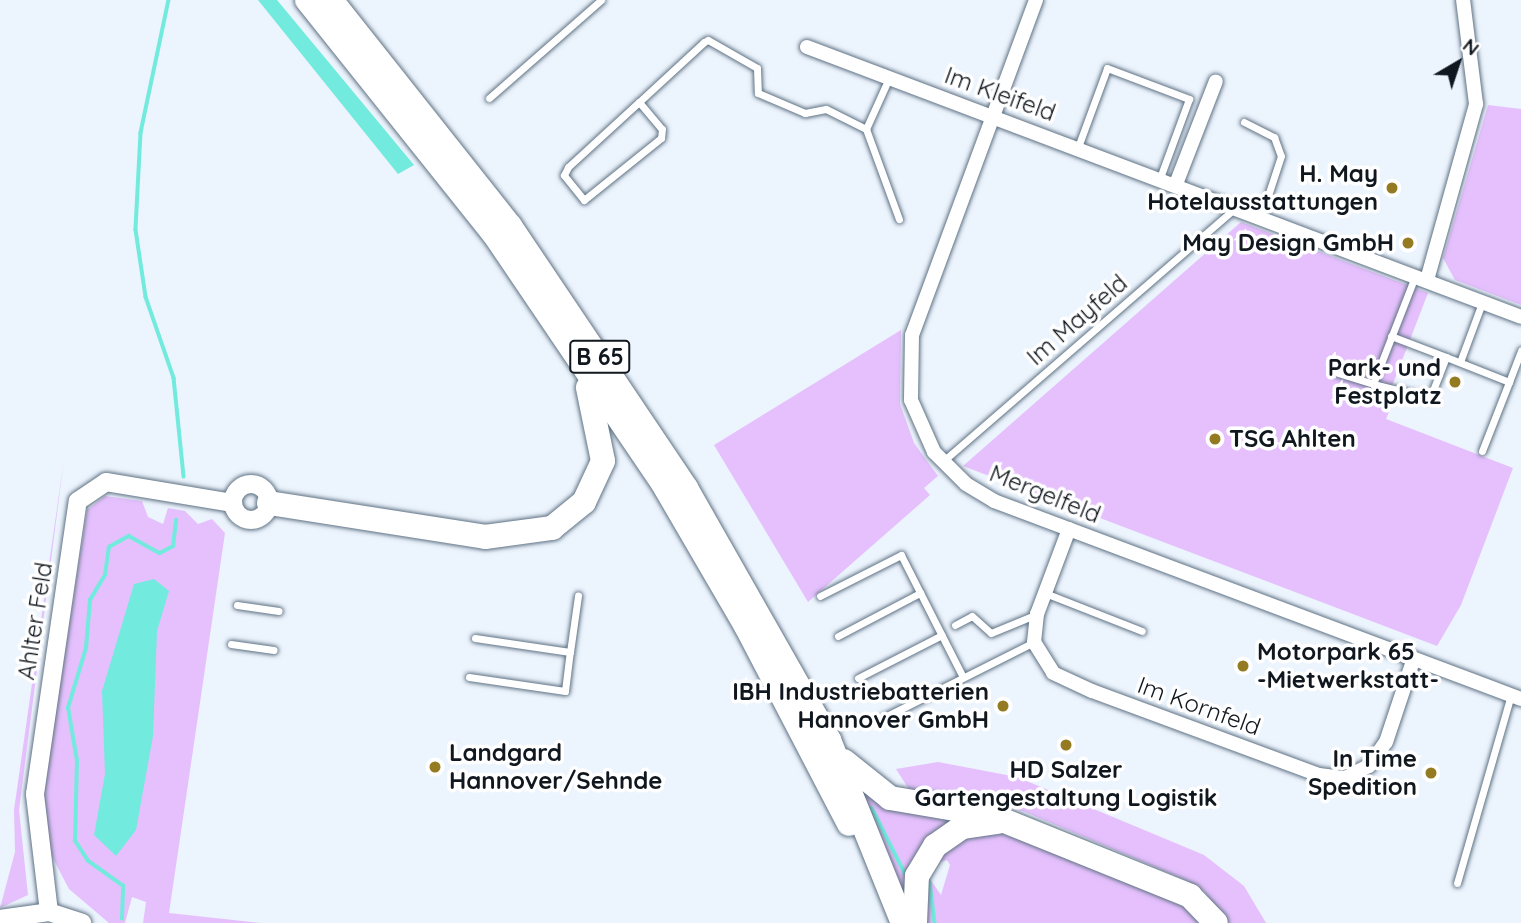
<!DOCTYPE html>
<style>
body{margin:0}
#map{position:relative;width:1521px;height:923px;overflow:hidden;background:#ecf4fd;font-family:Quicksand,sans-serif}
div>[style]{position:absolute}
.green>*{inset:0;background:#e5c0fd}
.water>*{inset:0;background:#72eadd}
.stream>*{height:3.5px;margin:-1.75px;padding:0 1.75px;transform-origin:1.75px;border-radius:1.75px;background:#72eadd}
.roads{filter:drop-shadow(0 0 2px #5f7284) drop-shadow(0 0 2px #5f7284)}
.service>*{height:7px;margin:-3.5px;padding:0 3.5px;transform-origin:3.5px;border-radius:3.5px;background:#fff}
.minor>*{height:14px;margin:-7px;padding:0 7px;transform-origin:7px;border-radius:7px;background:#fff}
.tertiary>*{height:18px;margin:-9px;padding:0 9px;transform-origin:9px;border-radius:9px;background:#fff}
.tertiary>.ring{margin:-9px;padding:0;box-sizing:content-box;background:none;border:18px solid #fff;border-radius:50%}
.trunk>*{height:24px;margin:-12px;padding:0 12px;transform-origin:12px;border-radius:12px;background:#fff}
.dots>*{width:19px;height:19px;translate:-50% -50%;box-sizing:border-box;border:4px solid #fff;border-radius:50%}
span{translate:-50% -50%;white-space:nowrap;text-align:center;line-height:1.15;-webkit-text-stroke:7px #fff;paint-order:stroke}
.shield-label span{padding:2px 5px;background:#fff;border:2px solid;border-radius:5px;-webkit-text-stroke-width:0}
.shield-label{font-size:23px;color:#10171e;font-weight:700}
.street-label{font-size:24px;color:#10171e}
.poi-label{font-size:24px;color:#10171e;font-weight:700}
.right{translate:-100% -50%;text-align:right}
.left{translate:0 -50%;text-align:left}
.north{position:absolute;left:1423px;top:28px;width:70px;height:70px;-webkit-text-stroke:5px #fff;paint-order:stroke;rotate:39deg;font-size:19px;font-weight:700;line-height:28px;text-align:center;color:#10171e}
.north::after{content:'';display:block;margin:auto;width:24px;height:32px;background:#10171e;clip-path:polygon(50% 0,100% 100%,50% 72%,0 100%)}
</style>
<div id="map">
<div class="green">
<i style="clip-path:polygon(1488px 105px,1521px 109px,1521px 305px,1455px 280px,1443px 258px)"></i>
<i style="clip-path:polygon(1241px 222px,1428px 293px,1389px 394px,1395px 397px,1386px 419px,1513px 468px,1461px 605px,1437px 646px,963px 466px)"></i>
<i style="clip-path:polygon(901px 330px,900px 404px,914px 443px,938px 476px,924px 488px,930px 495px,808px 602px,714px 445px)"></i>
<i style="clip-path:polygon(64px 459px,19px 810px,28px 895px,0 908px,15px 852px,14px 810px)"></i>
<i style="clip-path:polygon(105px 496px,142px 501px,148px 517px,163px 524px,168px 508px,185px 511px,198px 524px,212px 519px,225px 533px,169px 913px,260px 923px,143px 923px,146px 902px,132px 897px,125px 923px,109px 923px,69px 889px,47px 847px,43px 794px,87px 510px)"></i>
<i style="clip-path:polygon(938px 762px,1017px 777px,1204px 855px,1244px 886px,1266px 923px,1227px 923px,1204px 891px,1188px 881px,1025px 812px,955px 792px,910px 791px,896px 769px)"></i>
<i style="clip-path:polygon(851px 781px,968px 821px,907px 903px)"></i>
<i style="clip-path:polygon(998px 832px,1178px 899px,1205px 923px,923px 923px,928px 876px,941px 895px,950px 865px,947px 860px,931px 865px,962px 835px)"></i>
</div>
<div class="water">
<i style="clip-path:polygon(258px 0,277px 0,414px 165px,398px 174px)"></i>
<i style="clip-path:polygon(154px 579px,169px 591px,157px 631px,153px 736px,136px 830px,116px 856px,94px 835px,105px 774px,102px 691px,134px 584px)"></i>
</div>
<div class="stream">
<i style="left:169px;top:0;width:136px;rotate:101.9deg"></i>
<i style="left:141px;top:133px;width:97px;rotate:93deg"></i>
<i style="left:136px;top:230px;width:68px;rotate:81.5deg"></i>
<i style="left:146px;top:297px;width:86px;rotate:70.9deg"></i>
<i style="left:174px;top:378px;width:99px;rotate:84.2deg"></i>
<i style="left:872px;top:808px;width:73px;rotate:63.1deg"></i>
<i style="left:930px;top:883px;width:40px;rotate:82.9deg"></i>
<i style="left:122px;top:919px;width:33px;rotate:-88deg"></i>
<i style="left:123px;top:886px;width:43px;rotate:-144.5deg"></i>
<i style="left:88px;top:861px;width:24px;rotate:-123deg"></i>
<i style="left:75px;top:841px;width:80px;rotate:-88.6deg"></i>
<i style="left:77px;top:761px;width:54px;rotate:-99.6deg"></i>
<i style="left:68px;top:708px;width:63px;rotate:-73.3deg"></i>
<i style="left:86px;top:648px;width:48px;rotate:-85.2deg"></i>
<i style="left:90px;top:600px;width:29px;rotate:-59deg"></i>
<i style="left:105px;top:575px;width:28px;rotate:-82deg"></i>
<i style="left:109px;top:547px;width:23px;rotate:-29deg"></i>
<i style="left:129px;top:536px;width:35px;rotate:29deg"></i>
<i style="left:160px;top:553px;width:15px;rotate:-28deg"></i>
<i style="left:173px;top:546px;width:26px;rotate:-83deg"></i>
</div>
<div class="roads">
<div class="service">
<i style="left:889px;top:78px;width:56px;rotate:114.3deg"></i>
<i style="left:866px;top:129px;width:96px;rotate:69.9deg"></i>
<i style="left:489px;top:98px;width:149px;rotate:-41.2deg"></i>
<i style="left:639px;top:102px;width:35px;rotate:50deg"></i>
<i style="left:662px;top:129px;width:9px;rotate:96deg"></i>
<i style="left:661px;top:138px;width:99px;rotate:141.2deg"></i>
<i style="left:584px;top:200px;width:32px;rotate:-129deg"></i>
<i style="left:564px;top:175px;width:9px;rotate:-63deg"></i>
<i style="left:568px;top:167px;width:96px;rotate:-42.5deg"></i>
<i style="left:639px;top:102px;width:88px;rotate:-42.7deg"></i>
<i style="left:704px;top:42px;width:4px;rotate:-27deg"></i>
<i style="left:708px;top:40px;width:56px;rotate:29.7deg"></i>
<i style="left:757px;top:68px;width:25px;rotate:88deg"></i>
<i style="left:758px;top:93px;width:51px;rotate:23.1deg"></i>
<i style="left:805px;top:113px;width:21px;rotate:-11deg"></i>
<i style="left:826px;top:109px;width:45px;rotate:26.6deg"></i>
<i style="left:1244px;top:122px;width:34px;rotate:27deg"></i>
<i style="left:1274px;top:137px;width:20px;rotate:70deg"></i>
<i style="left:1281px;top:156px;width:64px;rotate:108.2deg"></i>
<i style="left:1078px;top:147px;width:84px;rotate:-69.8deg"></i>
<i style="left:1107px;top:68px;width:88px;rotate:20.7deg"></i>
<i style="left:1189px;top:99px;width:84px;rotate:110.2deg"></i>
<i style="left:1391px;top:336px;width:59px;rotate:20.9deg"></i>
<i style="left:1460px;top:362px;width:63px;rotate:-69.6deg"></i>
<i style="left:1338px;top:373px;width:37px;rotate:17deg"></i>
<i style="left:1373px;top:384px;width:116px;rotate:-68.7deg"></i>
<i style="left:1373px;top:384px;width:59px;rotate:13.8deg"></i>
<i style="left:1430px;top:398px;width:44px;rotate:-68.7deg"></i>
<i style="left:1446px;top:357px;width:68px;rotate:21.6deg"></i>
<i style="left:1509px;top:382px;width:34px;rotate:-69deg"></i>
<i style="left:1482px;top:451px;width:74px;rotate:-68.6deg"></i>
<i style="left:942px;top:462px;width:388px;rotate:-40.9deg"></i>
<i style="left:1045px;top:593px;width:104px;rotate:21.4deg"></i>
<i style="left:820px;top:596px;width:91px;rotate:-26.8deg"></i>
<i style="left:901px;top:555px;width:137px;rotate:63.1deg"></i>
<i style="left:237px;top:605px;width:42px;rotate:8.1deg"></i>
<i style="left:955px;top:625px;width:19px;rotate:-28deg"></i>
<i style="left:972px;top:616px;width:25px;rotate:42deg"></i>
<i style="left:991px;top:633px;width:50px;rotate:-22.4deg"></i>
<i style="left:838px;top:636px;width:93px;rotate:-27.7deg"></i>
<i style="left:475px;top:638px;width:96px;rotate:8.4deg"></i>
<i style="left:570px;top:652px;width:57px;rotate:-81.9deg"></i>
<i style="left:231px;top:644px;width:43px;rotate:7.9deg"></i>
<i style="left:469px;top:677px;width:97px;rotate:8.3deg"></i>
<i style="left:565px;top:691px;width:39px;rotate:-83deg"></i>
<i style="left:858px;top:678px;width:94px;rotate:-27.1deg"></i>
<i style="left:881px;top:719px;width:171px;rotate:-26.7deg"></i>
<i style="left:1457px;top:883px;width:196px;rotate:-74deg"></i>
</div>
<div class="minor">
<i style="left:1036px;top:0;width:357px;rotate:110.3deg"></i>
<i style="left:912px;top:335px;width:65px;rotate:90.9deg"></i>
<i style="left:911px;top:400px;width:57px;rotate:66.1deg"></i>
<i style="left:934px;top:452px;width:45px;rotate:45deg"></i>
<i style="left:966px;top:484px;width:33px;rotate:31deg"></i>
<i style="left:994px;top:501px;width:563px;rotate:20.59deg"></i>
<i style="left:807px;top:47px;width:763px;rotate:20.71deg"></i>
<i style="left:1176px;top:184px;width:110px;rotate:-68.8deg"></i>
<i style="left:1427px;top:280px;width:183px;rotate:-74.4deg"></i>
<i style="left:1476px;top:104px;width:105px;rotate:-97.1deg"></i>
<i style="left:1069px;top:529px;width:91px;rotate:110.6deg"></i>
<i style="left:1037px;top:614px;width:28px;rotate:96deg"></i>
<i style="left:1034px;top:642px;width:36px;rotate:58deg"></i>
<i style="left:1053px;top:673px;width:43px;rotate:24.8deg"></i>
<i style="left:1092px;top:691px;width:242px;rotate:20.3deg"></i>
<i style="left:1319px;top:775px;width:26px;rotate:7deg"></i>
<i style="left:1345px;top:778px;width:27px;rotate:-27deg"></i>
<i style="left:1369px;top:766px;width:29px;rotate:-55deg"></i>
<i style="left:1386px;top:742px;width:85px;rotate:-71.6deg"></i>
</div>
<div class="tertiary">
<i class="ring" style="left:233px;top:484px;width:18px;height:18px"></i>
<i style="left:49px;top:912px;width:119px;rotate:-96.8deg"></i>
<i style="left:35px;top:794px;width:296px;rotate:-81.7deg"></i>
<i style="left:78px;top:501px;width:34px;rotate:-34deg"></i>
<i style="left:106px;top:482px;width:129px;rotate:9.4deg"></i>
<i style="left:0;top:919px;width:49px;rotate:-8.1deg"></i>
<i style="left:49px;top:912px;width:35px;rotate:18deg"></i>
</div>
<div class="trunk">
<i style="left:307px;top:0;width:300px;rotate:51.4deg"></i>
<i style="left:494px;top:234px;width:305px;rotate:55.9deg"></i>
<i style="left:665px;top:487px;width:161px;rotate:59.8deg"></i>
<i style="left:746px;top:626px;width:223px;rotate:62.5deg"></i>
<i style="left:331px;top:0;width:288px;rotate:51.6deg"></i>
<i style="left:510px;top:226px;width:316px;rotate:56.1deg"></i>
<i style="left:686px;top:488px;width:290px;rotate:60.4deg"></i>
<i style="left:829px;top:740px;width:197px;rotate:68deg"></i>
<i style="left:269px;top:503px;width:219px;rotate:8.9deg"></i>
<i style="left:485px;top:537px;width:68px;rotate:-7.7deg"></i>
<i style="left:552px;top:528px;width:41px;rotate:-39.1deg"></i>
<i style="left:584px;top:502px;width:45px;rotate:-65.1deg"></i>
<i style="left:603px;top:461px;width:75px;rotate:-101.6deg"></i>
<i style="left:844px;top:761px;width:59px;rotate:38.8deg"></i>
<i style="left:890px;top:798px;width:101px;rotate:9.6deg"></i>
<i style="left:990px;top:815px;width:216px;rotate:22deg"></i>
<i style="left:1190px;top:896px;width:37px;rotate:46deg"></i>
<i style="left:915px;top:923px;width:47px;rotate:-87.6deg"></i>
<i style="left:917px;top:876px;width:35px;rotate:-59deg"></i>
<i style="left:935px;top:846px;width:33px;rotate:-35deg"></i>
<i style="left:962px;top:827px;width:36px;rotate:-8deg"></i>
</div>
</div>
<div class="dots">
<i style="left:1392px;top:188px;background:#947a21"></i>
<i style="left:1408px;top:243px;background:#947a21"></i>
<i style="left:1455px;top:382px;background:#947a21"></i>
<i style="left:1215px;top:439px;background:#947a21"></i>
<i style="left:1243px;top:666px;background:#947a21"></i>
<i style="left:1003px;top:706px;background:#947a21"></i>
<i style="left:1066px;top:745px;background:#947a21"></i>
<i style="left:435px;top:767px;background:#947a21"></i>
<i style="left:1431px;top:773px;background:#947a21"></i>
</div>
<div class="shield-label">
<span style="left:600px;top:357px">B 65</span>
</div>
<div class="street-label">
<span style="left:1000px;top:94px;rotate:20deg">Im Kleifeld</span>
<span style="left:1077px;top:320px;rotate:-41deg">Im Mayfeld</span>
<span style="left:1045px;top:494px;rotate:22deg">Mergelfeld</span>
<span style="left:35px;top:621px;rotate:-81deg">Ahlter Feld</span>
<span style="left:1199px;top:706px;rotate:20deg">Im Kornfeld</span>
</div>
<div class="poi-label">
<span class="right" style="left:1378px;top:188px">H. May<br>Hotelausstattungen</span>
<span class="right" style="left:1394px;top:243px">May Design GmbH</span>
<span class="right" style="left:1441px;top:382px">Park- und<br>Festplatz</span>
<span class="left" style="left:1229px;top:439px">TSG Ahlten</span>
<span class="left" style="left:1257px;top:666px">Motorpark 65<br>-Mietwerkstatt-</span>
<span class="right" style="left:989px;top:706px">IBH Industriebatterien<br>Hannover GmbH</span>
<span class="left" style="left:449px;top:767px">Landgard<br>Hannover/Sehnde</span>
<span class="right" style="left:1417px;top:773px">In Time<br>Spedition</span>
<span style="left:1066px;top:784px">HD Salzer<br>Gartengestaltung Logistik</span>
</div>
<div class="north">N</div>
</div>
